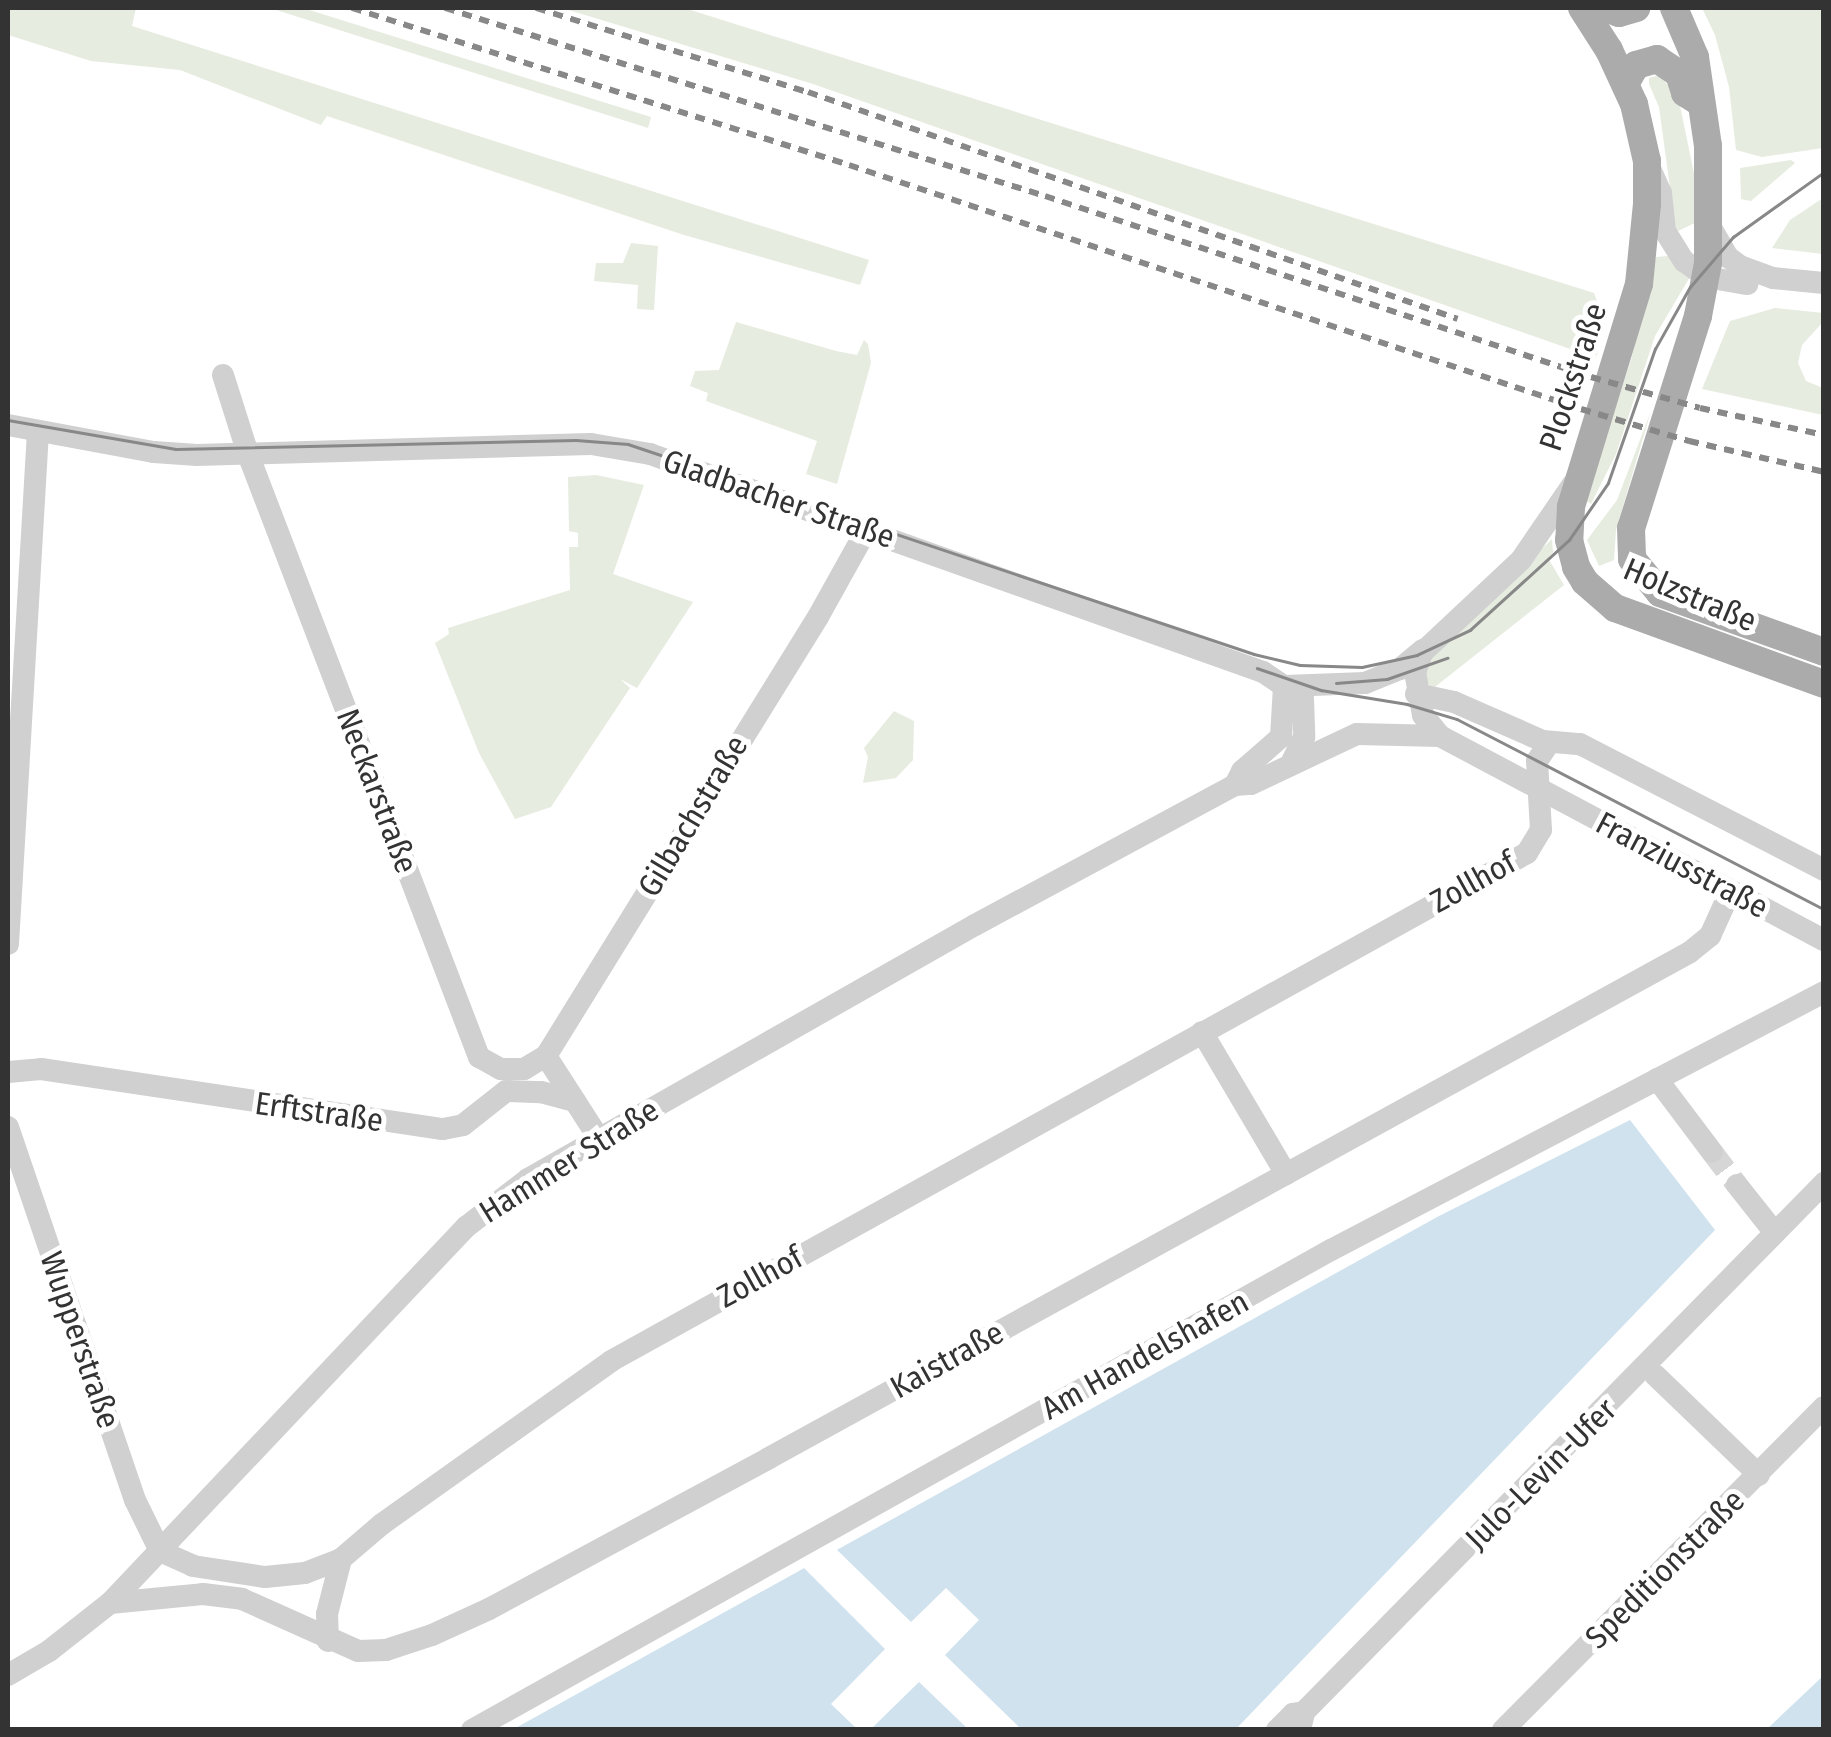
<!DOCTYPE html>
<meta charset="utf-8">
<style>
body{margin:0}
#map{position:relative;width:1831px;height:1737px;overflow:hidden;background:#fff;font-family:"Fira Sans Condensed",sans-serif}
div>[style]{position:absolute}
.green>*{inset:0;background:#e6ecdf}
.water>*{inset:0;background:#cfe2ee}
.pier>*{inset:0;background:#fff}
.minor-tunnel>*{height:22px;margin-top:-11px;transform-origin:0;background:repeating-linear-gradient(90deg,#d6d6d6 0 22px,transparent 0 33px)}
.minor>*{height:22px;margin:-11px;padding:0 11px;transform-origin:11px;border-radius:11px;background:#d0d0d0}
.major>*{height:28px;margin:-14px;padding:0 14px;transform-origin:14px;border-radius:14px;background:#ababab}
.tram>*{height:2.5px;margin:-1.25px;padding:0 1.25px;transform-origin:1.25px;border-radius:1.25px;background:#888}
.rail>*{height:6px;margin-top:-3px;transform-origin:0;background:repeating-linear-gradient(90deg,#888 0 10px,transparent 0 18px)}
span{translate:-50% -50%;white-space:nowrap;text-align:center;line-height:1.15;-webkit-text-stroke:10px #fff;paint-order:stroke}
.street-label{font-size:32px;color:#333}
.frame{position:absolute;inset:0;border:10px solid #333;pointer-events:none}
</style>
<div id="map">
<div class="green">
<i style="clip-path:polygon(8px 8px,136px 8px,132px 26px,869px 260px,860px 285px,684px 235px,327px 116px,321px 125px,180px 70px,91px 61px,8px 35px)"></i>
<i style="clip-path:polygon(270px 8px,303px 8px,651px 117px,648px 128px)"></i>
<i style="clip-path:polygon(562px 8px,684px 8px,1594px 293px,1605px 323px,1596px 358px,813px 84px)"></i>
<i style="clip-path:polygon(1702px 8px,1823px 8px,1823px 148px,1762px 157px,1736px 150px,1729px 87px,1715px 35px)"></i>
<i style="clip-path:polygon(1659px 75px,1678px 96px,1696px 183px,1699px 221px,1676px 232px,1659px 107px,1649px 84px,1649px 78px)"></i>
<i style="clip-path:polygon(1791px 160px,1795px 163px,1751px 201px,1741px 199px,1740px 168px)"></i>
<i style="clip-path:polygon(1823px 198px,1823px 254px,1772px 248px,1790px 220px)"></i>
<i style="clip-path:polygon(631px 243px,658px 246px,654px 310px,637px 309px,638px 285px,594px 281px,596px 263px,623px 263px)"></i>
<i style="clip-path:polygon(1668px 256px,1690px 277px,1655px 336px,1616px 454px,1591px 504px,1587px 501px,1589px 489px,1631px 360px,1656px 257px)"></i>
<i style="clip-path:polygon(1775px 308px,1823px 313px,1823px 322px,1802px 345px,1798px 363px,1806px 381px,1823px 388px,1823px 415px,1702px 389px,1730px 321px)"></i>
<i style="clip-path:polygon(736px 322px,836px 351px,857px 355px,864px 340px,868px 344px,871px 363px,837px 484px,806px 474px,817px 441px,706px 401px,708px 393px,690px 386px,695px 371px,719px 370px)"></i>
<i style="clip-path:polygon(1651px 411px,1616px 530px,1614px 560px,1599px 566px,1587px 540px,1617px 500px)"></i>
<i style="clip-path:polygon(596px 475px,644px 485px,613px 574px,693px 602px,637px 688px,620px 679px,630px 688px,551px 807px,515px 819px,479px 753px,435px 643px,449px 634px,448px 628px,570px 590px,569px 547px,578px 547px,578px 533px,569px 531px,568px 477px)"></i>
<i style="clip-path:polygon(1552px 539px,1553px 552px,1548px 558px,1564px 585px,1431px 690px,1424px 672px,1431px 653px)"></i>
<i style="clip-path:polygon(894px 711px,914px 721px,913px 760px,896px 778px,863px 783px,868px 757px,864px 748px)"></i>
</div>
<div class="water">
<i style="clip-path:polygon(1630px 1120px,1715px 1230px,1236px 1729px,512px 1730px,1439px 1216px)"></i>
<i style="clip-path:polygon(1823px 1676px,1823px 1729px,1767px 1729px)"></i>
</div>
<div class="pier">
<i style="clip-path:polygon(832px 1545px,911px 1622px,946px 1588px,979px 1620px,945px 1655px,1021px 1729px,968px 1729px,919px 1682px,871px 1729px,857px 1729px,831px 1704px,885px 1649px,799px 1563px)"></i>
</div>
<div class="minor-tunnel">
<i style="left:1712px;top:1152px;width:41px;rotate:52.9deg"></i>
</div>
<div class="minor">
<i style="left:1648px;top:164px;width:32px;rotate:66deg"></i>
<i style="left:1661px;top:193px;width:38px;rotate:84deg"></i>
<i style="left:1665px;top:231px;width:36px;rotate:58deg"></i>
<i style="left:1684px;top:261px;width:27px;rotate:36deg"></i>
<i style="left:1706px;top:277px;width:42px;rotate:9.7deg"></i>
<i style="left:1710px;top:226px;width:36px;rotate:60deg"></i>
<i style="left:1728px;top:257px;width:15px;rotate:37deg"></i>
<i style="left:1740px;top:266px;width:35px;rotate:20deg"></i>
<i style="left:1773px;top:278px;width:51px;rotate:5.6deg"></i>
<i style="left:223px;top:375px;width:83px;rotate:72.4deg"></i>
<i style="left:248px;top:454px;width:646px;rotate:69.04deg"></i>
<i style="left:479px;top:1057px;width:25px;rotate:29deg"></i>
<i style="left:501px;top:1069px;width:23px"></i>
<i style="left:524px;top:1069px;width:26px;rotate:-31deg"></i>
<i style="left:546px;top:1056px;width:516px;rotate:-58.22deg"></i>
<i style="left:818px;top:617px;width:101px;rotate:-60.9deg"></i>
<i style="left:8px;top:425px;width:148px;rotate:10.5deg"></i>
<i style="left:154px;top:452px;width:43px;rotate:4deg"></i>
<i style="left:197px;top:455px;width:394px;rotate:-1.6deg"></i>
<i style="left:591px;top:444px;width:60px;rotate:9.6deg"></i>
<i style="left:650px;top:454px;width:651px;rotate:19.58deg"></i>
<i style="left:1263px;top:672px;width:48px;rotate:34deg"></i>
<i style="left:1303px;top:699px;width:38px;rotate:88deg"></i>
<i style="left:1304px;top:737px;width:28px;rotate:116deg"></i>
<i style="left:1573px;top:484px;width:92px;rotate:124.4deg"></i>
<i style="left:1521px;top:560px;width:136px;rotate:136.8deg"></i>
<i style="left:1422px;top:653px;width:20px;rotate:110deg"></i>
<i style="left:1415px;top:672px;width:44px;rotate:79.5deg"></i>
<i style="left:1423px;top:715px;width:27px;rotate:51deg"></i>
<i style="left:1440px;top:736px;width:435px;rotate:28deg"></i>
<i style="left:1285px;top:686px;width:80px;rotate:-2.1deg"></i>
<i style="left:1365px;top:683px;width:38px;rotate:-22deg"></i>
<i style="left:1400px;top:669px;width:30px;rotate:-40deg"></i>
<i style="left:1416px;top:694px;width:39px;rotate:12deg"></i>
<i style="left:1454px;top:702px;width:97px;rotate:23.7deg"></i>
<i style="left:1543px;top:741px;width:37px;rotate:5deg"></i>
<i style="left:1580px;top:744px;width:275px;rotate:27.3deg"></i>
<i style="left:1235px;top:785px;width:16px;rotate:-63deg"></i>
<i style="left:1242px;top:771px;width:52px;rotate:-41.1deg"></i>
<i style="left:1281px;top:737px;width:51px;rotate:-86.6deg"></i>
<i style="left:8px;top:944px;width:514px;rotate:-86.65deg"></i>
<i style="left:1202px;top:1032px;width:165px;rotate:59.4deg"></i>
<i style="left:546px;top:1056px;width:96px;rotate:57.3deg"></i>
<i style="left:8px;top:1072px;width:33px;rotate:-5deg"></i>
<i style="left:41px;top:1069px;width:406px;rotate:8.5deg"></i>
<i style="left:443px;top:1129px;width:20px;rotate:-11deg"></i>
<i style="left:463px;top:1125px;width:55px;rotate:-38.3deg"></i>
<i style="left:506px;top:1091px;width:35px;rotate:2deg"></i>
<i style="left:541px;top:1092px;width:35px;rotate:15deg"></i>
<i style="left:1657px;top:1079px;width:91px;rotate:53deg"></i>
<i style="left:8px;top:1127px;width:394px;rotate:71.2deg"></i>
<i style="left:135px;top:1500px;width:57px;rotate:63.9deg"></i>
<i style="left:1737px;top:1185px;width:61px;rotate:51.6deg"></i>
<i style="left:1655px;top:1375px;width:144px;rotate:43.9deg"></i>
<i style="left:160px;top:1551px;width:36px;rotate:24deg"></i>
<i style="left:193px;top:1566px;width:73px;rotate:8.7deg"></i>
<i style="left:265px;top:1577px;width:40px;rotate:-5.7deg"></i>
<i style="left:305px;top:1573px;width:39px;rotate:-21deg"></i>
<i style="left:110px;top:1603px;width:93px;rotate:-5.5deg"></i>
<i style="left:203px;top:1594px;width:39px;rotate:7deg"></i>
<i style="left:242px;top:1599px;width:127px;rotate:24.1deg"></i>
<i style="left:358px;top:1651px;width:28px;rotate:-2deg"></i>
<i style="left:386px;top:1650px;width:48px;rotate:-18.1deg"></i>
<i style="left:432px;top:1635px;width:63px;rotate:-24.5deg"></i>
<i style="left:489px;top:1609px;width:318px;rotate:-28.3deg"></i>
<i style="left:769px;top:1458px;width:1051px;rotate:-28.78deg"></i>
<i style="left:1690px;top:952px;width:26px;rotate:-39deg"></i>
<i style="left:1710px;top:936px;width:48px;rotate:-65.6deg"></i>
<i style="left:328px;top:1641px;width:27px;rotate:-92deg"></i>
<i style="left:327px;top:1614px;width:57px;rotate:-75.7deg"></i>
<i style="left:341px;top:1559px;width:54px;rotate:-40.5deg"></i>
<i style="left:382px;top:1524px;width:281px;rotate:-35.4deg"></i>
<i style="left:611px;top:1361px;width:1047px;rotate:-29.01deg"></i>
<i style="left:1527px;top:853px;width:27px;rotate:-59deg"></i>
<i style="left:1541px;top:830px;width:69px;rotate:-93.3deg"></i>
<i style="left:1537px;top:761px;width:23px;rotate:-56deg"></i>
<i style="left:8px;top:1675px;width:48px;rotate:-30.3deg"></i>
<i style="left:49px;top:1651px;width:78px;rotate:-38.2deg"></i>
<i style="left:110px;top:1603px;width:518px;rotate:-46.57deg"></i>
<i style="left:466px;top:1227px;width:78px;rotate:-37.7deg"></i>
<i style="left:528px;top:1179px;width:514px;rotate:-29.61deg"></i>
<i style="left:975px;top:925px;width:295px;rotate:-28.3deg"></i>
<i style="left:1235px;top:785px;width:16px;rotate:-4deg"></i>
<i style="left:1251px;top:784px;width:117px;rotate:-25.3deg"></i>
<i style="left:1357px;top:734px;width:83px;rotate:1.4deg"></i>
<i style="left:472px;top:1730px;width:984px;rotate:-29.2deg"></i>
<i style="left:1331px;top:1250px;width:556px;rotate:-27.62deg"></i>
<i style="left:1277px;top:1730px;width:23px;rotate:-45deg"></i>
<i style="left:1293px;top:1714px;width:11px;rotate:-10deg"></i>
<i style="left:1300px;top:1730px;width:18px;rotate:-77deg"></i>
<i style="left:1304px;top:1712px;width:742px;rotate:-45.49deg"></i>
<i style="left:1503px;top:1730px;width:455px;rotate:-45.2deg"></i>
</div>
<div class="major">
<i style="left:1582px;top:8px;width:50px;rotate:57.3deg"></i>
<i style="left:1609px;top:50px;width:60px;rotate:65.2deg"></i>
<i style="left:1634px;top:104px;width:58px;rotate:77.2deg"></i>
<i style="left:1647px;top:161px;width:43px;rotate:90deg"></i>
<i style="left:1647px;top:204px;width:80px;rotate:95.7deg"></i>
<i style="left:1639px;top:284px;width:233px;rotate:107deg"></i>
<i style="left:1571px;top:507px;width:33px;rotate:93deg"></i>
<i style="left:1569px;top:540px;width:28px;rotate:75deg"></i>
<i style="left:1576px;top:567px;width:17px;rotate:59deg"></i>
<i style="left:1585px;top:582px;width:40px;rotate:41deg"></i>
<i style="left:1615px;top:608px;width:222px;rotate:20deg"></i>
<i style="left:1607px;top:8px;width:13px;rotate:23deg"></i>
<i style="left:1619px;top:13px;width:18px;rotate:-16deg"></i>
<i style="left:1674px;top:8px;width:53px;rotate:66.8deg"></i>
<i style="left:1695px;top:57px;width:90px;rotate:81.7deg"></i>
<i style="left:1708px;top:146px;width:117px;rotate:90deg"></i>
<i style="left:1708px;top:263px;width:54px;rotate:100.7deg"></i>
<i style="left:1698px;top:316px;width:222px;rotate:107.5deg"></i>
<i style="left:1631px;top:528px;width:31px;rotate:88deg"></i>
<i style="left:1632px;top:559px;width:44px;rotate:50.5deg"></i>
<i style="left:1660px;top:593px;width:174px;rotate:19.8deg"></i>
<i style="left:1625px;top:84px;width:22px;rotate:-60deg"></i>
<i style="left:1636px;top:65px;width:22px;rotate:-16deg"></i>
<i style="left:1657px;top:59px;width:27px;rotate:34deg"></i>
<i style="left:1679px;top:74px;width:20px;rotate:72deg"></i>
<i style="left:1685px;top:93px;width:13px;rotate:32deg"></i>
</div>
<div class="tram">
<i style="left:8px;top:420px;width:170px;rotate:9.8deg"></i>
<i style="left:176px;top:449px;width:400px;rotate:-1.3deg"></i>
<i style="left:576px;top:440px;width:52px;rotate:4.4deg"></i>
<i style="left:628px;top:444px;width:660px;rotate:18.54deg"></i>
<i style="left:1254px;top:654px;width:47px;rotate:13.4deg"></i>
<i style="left:1300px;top:665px;width:62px;rotate:1.8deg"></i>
<i style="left:1362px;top:667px;width:56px;rotate:-12.3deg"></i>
<i style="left:1417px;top:655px;width:59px;rotate:-25.3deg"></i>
<i style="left:1470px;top:630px;width:134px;rotate:-42.3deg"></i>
<i style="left:1569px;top:540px;width:69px;rotate:-55.6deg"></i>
<i style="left:1608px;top:483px;width:142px;rotate:-70.7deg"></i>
<i style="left:1655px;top:349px;width:71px;rotate:-60.6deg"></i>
<i style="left:1690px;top:287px;width:66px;rotate:-49.3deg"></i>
<i style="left:1733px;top:237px;width:112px;rotate:-35.5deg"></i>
<i style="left:1257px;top:668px;width:68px;rotate:19deg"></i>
<i style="left:1321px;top:690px;width:87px;rotate:9.2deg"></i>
<i style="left:1407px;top:704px;width:52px;rotate:16.7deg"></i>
<i style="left:1457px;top:719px;width:413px;rotate:27.4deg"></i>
<i style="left:1336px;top:683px;width:51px;rotate:-4.5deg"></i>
<i style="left:1387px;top:679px;width:64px;rotate:-19.3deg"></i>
</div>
<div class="rail">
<i style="left:352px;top:8px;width:521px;rotate:17.53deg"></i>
<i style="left:849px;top:165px;width:772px;rotate:18.43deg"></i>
<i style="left:1581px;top:409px;width:113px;rotate:16.5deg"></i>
<i style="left:1689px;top:441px;width:139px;rotate:12.9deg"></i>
<i style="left:445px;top:8px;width:629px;rotate:17.4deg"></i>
<i style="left:1045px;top:196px;width:575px;rotate:18.34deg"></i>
<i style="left:1591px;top:377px;width:113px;rotate:15.9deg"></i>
<i style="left:1700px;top:408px;width:127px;rotate:12.3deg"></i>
<i style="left:536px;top:8px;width:285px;rotate:17.2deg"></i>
<i style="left:808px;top:92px;width:688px;rotate:19.25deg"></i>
</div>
<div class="street-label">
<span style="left:1573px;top:377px;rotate:-72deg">Plockstraße</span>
<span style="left:779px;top:499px;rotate:19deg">Gladbacher Straße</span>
<span style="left:1690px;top:595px;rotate:23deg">Holzstraße</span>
<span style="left:377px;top:791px;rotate:69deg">Neckarstraße</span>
<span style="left:693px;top:816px;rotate:-59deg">Gilbachstraße</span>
<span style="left:1682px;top:865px;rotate:28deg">Franziusstraße</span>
<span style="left:1473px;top:882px;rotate:-29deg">Zollhof</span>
<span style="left:319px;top:1112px;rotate:8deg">Erftstraße</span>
<span style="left:569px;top:1161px;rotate:-32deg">Hammer Straße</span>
<span style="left:760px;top:1277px;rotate:-29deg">Zollhof</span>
<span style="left:80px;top:1340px;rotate:71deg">Wupperstraße</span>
<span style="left:1145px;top:1355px;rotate:-29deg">Am Handelshafen</span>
<span style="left:947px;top:1360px;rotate:-29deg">Kaistraße</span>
<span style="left:1541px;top:1474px;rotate:-45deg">Julo-Levin-Ufer</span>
<span style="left:1665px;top:1569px;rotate:-45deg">Speditionstraße</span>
</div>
<div class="frame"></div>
</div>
